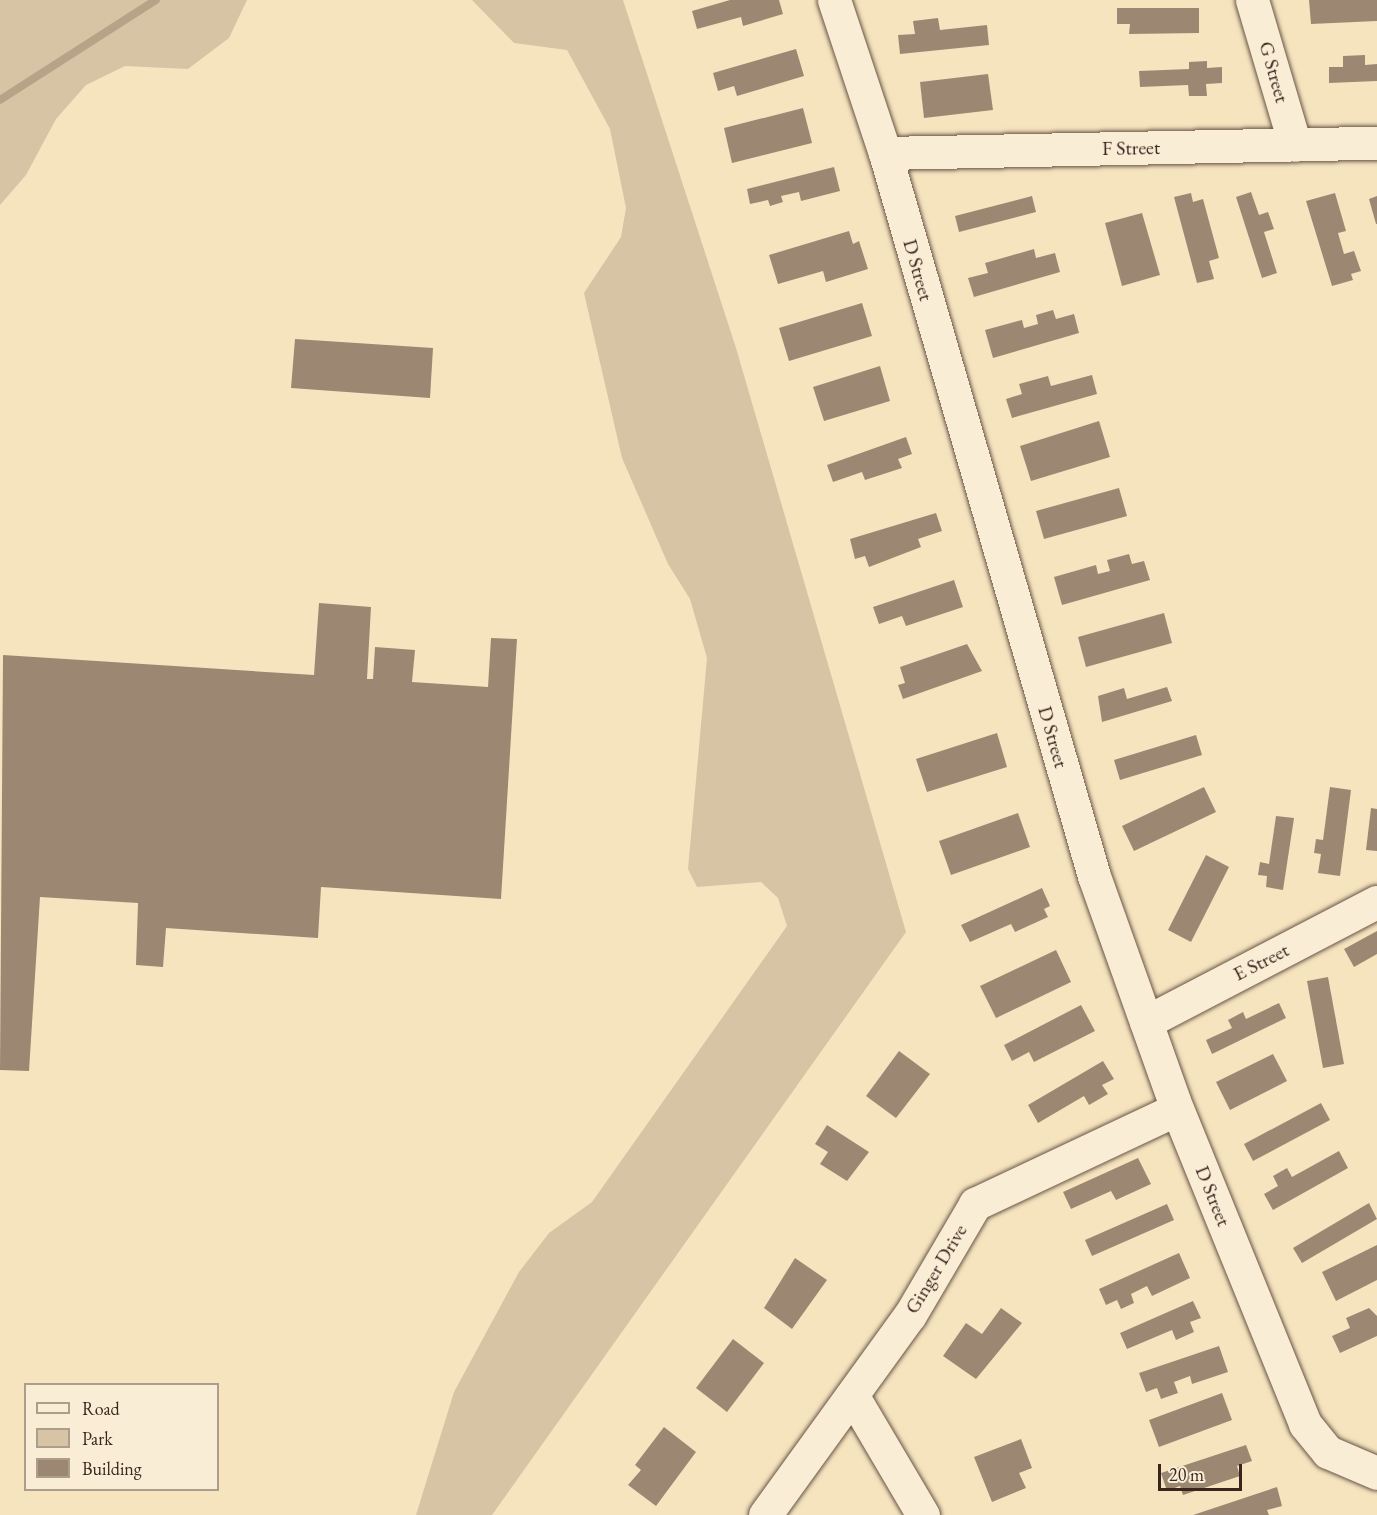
<!DOCTYPE html>
<style>
body{margin:0}
#map{position:relative;width:1377px;height:1515px;overflow:hidden;background:#f6e4bf;font-family:"EB Garamond",serif}
div>[style]{position:absolute}
.green>*{inset:0;background:#d6c4a4}
.stream>*{height:8px;margin:-4px;padding:0 4px;transform-origin:4px;border-radius:4px;background:#b6a388}
.building>*{inset:0;background:#9c8872}
.roads{filter:drop-shadow(0 0 2px #695546) drop-shadow(0 0 2px #695546)}
.minor>*{height:33px;margin:-16.5px;padding:0 16.5px;transform-origin:16.5px;border-radius:16.5px;background:#f9edd5}
span{translate:-50% -50%;white-space:nowrap;text-align:center;line-height:1.15;-webkit-text-stroke:4.5px #f9edd5;paint-order:stroke}
.street-label{font-size:20px;color:#3a251e}
.legend{position:absolute;left:24px;top:1383px;width:195px;height:108px;box-sizing:border-box;background:#f9edd5;border:2px solid #ad9d8c;margin:0;padding:8px 10px;list-style:none;font-size:18px;color:#3a251e}
.legend li{display:flex;align-items:center;gap:12px;height:30px}
.legend b{width:30px;border:2px solid #ad9d8c}
.scale{position:absolute;left:1158px;top:1464px;width:84px;height:27px;box-sizing:border-box;border:3px solid #3a251e;border-top:0;padding-left:8px;font-size:18px;line-height:21px;white-space:nowrap;color:#3a251e;-webkit-text-stroke:4px #f9edd5;paint-order:stroke}
</style>
<div id="map">
<div class="green">
<i style="clip-path:polygon(0 0,247px 0,229px 38px,188px 69px,125px 66px,86px 85px,56px 119px,26px 175px,0 205px)"></i>
<i style="clip-path:polygon(472px 0,623px 0,736px 348px,906px 932px,492px 1515px,416px 1515px,454px 1392px,519px 1272px,549px 1233px,592px 1202px,787px 926px,778px 898px,761px 882px,697px 887px,688px 869px,707px 658px,690px 599px,668px 564px,622px 458px,584px 293px,621px 237px,626px 208px,610px 129px,567px 50px,514px 43px)"></i>
</div>
<div class="stream">
<i style="left:0;top:100px;width:185px;rotate:-32.7deg"></i>
</div>
<div class="building">
<i style="clip-path:polygon(730px 0,779px 0,783px 14px,743px 26px,741px 17px,697px 29px,692px 11px)"></i>
<i style="clip-path:polygon(1309px 0,1377px 0,1377px 21px,1311px 24px)"></i>
<i style="clip-path:polygon(1117px 8px,1199px 8px,1199px 33px,1129px 34px,1130px 24px,1117px 24px)"></i>
<i style="clip-path:polygon(938px 18px,940px 30px,987px 25px,989px 45px,900px 54px,898px 35px,915px 34px,913px 21px)"></i>
<i style="clip-path:polygon(796px 49px,804px 76px,737px 96px,734px 86px,718px 91px,713px 73px)"></i>
<i style="clip-path:polygon(1365px 55px,1365px 65px,1377px 64px,1377px 81px,1329px 83px,1329px 67px,1343px 67px,1343px 56px)"></i>
<i style="clip-path:polygon(1207px 61px,1207px 68px,1222px 67px,1222px 83px,1206px 84px,1207px 96px,1189px 96px,1188px 85px,1140px 87px,1139px 71px,1189px 69px,1189px 62px)"></i>
<i style="clip-path:polygon(988px 74px,993px 110px,924px 118px,920px 82px)"></i>
<i style="clip-path:polygon(803px 108px,812px 143px,732px 163px,724px 128px)"></i>
<i style="clip-path:polygon(834px 167px,840px 191px,801px 201px,799px 192px,781px 196px,783px 202px,770px 206px,768px 200px,750px 204px,747px 189px)"></i>
<i style="clip-path:polygon(1251px 192px,1259px 215px,1268px 212px,1274px 229px,1264px 232px,1277px 273px,1262px 278px,1236px 197px)"></i>
<i style="clip-path:polygon(1191px 193px,1193px 202px,1203px 199px,1219px 258px,1209px 261px,1214px 279px,1197px 283px,1174px 197px)"></i>
<i style="clip-path:polygon(1335px 193px,1346px 231px,1338px 233px,1344px 254px,1354px 251px,1361px 271px,1351px 274px,1353px 280px,1332px 286px,1306px 201px)"></i>
<i style="clip-path:polygon(1032px 196px,1036px 212px,959px 232px,955px 216px)"></i>
<i style="clip-path:polygon(1377px 196px,1377px 224px,1376px 224px,1369px 199px)"></i>
<i style="clip-path:polygon(1142px 213px,1160px 275px,1122px 286px,1105px 223px)"></i>
<i style="clip-path:polygon(849px 231px,853px 244px,859px 241px,868px 269px,826px 282px,823px 271px,778px 284px,769px 255px)"></i>
<i style="clip-path:polygon(1034px 249px,1036px 258px,1055px 253px,1060px 272px,974px 297px,968px 278px,988px 273px,985px 263px)"></i>
<i style="clip-path:polygon(862px 303px,872px 336px,789px 361px,779px 328px)"></i>
<i style="clip-path:polygon(1053px 310px,1056px 319px,1074px 314px,1079px 333px,993px 358px,985px 330px,1022px 320px,1024px 328px,1038px 324px,1036px 315px)"></i>
<i style="clip-path:polygon(295px 339px,433px 348px,430px 398px,291px 388px)"></i>
<i style="clip-path:polygon(880px 366px,890px 401px,824px 421px,813px 387px)"></i>
<i style="clip-path:polygon(1092px 375px,1097px 394px,1012px 418px,1006px 399px,1022px 394px,1019px 384px,1048px 376px,1051px 386px)"></i>
<i style="clip-path:polygon(1099px 421px,1110px 457px,1031px 481px,1020px 446px)"></i>
<i style="clip-path:polygon(906px 437px,912px 454px,898px 459px,902px 468px,865px 480px,862px 472px,833px 482px,827px 465px)"></i>
<i style="clip-path:polygon(1119px 488px,1127px 516px,1044px 539px,1036px 511px)"></i>
<i style="clip-path:polygon(936px 513px,942px 531px,918px 539px,921px 547px,869px 567px,865px 556px,855px 559px,850px 539px)"></i>
<i style="clip-path:polygon(1129px 554px,1132px 564px,1144px 561px,1150px 580px,1062px 605px,1054px 577px,1096px 565px,1098px 574px,1110px 571px,1107px 560px)"></i>
<i style="clip-path:polygon(954px 580px,963px 607px,906px 626px,902px 616px,879px 624px,873px 607px)"></i>
<i style="clip-path:polygon(319px 603px,371px 607px,367px 679px,373px 679px,375px 647px,415px 650px,412px 682px,488px 687px,491px 638px,517px 639px,501px 899px,321px 887px,318px 938px,166px 928px,163px 967px,136px 965px,138px 903px,40px 897px,29px 1071px,0 1070px,3px 655px,314px 675px)"></i>
<i style="clip-path:polygon(1164px 613px,1172px 643px,1086px 667px,1078px 637px)"></i>
<i style="clip-path:polygon(967px 644px,982px 671px,903px 699px,898px 685px,905px 683px,900px 667px)"></i>
<i style="clip-path:polygon(1167px 687px,1172px 701px,1102px 722px,1098px 696px,1124px 688px,1127px 699px)"></i>
<i style="clip-path:polygon(997px 733px,1007px 767px,927px 792px,916px 759px)"></i>
<i style="clip-path:polygon(1196px 735px,1202px 755px,1120px 780px,1114px 760px)"></i>
<i style="clip-path:polygon(1204px 787px,1216px 812px,1134px 851px,1122px 826px)"></i>
<i style="clip-path:polygon(1330px 787px,1351px 790px,1340px 876px,1318px 873px,1321px 854px,1314px 853px,1316px 839px,1323px 840px)"></i>
<i style="clip-path:polygon(1371px 808px,1377px 809px,1377px 851px,1366px 850px)"></i>
<i style="clip-path:polygon(1018px 813px,1030px 847px,951px 875px,939px 841px)"></i>
<i style="clip-path:polygon(1276px 816px,1294px 818px,1283px 890px,1266px 887px,1267px 876px,1258px 875px,1260px 862px,1269px 864px)"></i>
<i style="clip-path:polygon(1206px 855px,1229px 867px,1191px 942px,1168px 930px)"></i>
<i style="clip-path:polygon(1042px 888px,1050px 906px,1044px 909px,1048px 917px,1015px 932px,1011px 924px,970px 942px,961px 925px)"></i>
<i style="clip-path:polygon(1377px 931px,1377px 954px,1354px 967px,1344px 949px)"></i>
<i style="clip-path:polygon(1056px 950px,1071px 982px,996px 1018px,980px 986px)"></i>
<i style="clip-path:polygon(1328px 977px,1344px 1064px,1323px 1068px,1307px 981px)"></i>
<i style="clip-path:polygon(1279px 1003px,1286px 1018px,1212px 1054px,1206px 1040px,1232px 1028px,1228px 1020px,1243px 1012px,1246px 1019px)"></i>
<i style="clip-path:polygon(1081px 1005px,1095px 1031px,1034px 1062px,1029px 1052px,1012px 1061px,1004px 1045px)"></i>
<i style="clip-path:polygon(899px 1051px,930px 1074px,896px 1118px,866px 1096px)"></i>
<i style="clip-path:polygon(1273px 1054px,1287px 1081px,1230px 1110px,1216px 1082px)"></i>
<i style="clip-path:polygon(1103px 1061px,1114px 1079px,1102px 1085px,1108px 1094px,1089px 1105px,1084px 1096px,1038px 1123px,1028px 1105px)"></i>
<i style="clip-path:polygon(1321px 1103px,1330px 1120px,1253px 1161px,1244px 1144px)"></i>
<i style="clip-path:polygon(827px 1125px,869px 1152px,847px 1181px,820px 1164px,828px 1152px,815px 1144px)"></i>
<i style="clip-path:polygon(1339px 1151px,1348px 1168px,1273px 1210px,1264px 1194px,1278px 1186px,1273px 1176px,1287px 1168px,1292px 1177px)"></i>
<i style="clip-path:polygon(1138px 1158px,1151px 1184px,1116px 1200px,1111px 1191px,1071px 1209px,1063px 1192px)"></i>
<i style="clip-path:polygon(1369px 1203px,1377px 1219px,1302px 1263px,1293px 1248px)"></i>
<i style="clip-path:polygon(1167px 1204px,1174px 1220px,1092px 1256px,1085px 1240px)"></i>
<i style="clip-path:polygon(1377px 1245px,1377px 1280px,1336px 1301px,1322px 1272px)"></i>
<i style="clip-path:polygon(1179px 1253px,1190px 1278px,1152px 1296px,1147px 1286px,1131px 1294px,1134px 1303px,1121px 1309px,1117px 1300px,1106px 1305px,1099px 1289px)"></i>
<i style="clip-path:polygon(795px 1258px,827px 1280px,792px 1329px,764px 1308px)"></i>
<i style="clip-path:polygon(1193px 1301px,1201px 1318px,1190px 1322px,1194px 1332px,1176px 1340px,1172px 1330px,1127px 1349px,1120px 1333px)"></i>
<i style="clip-path:polygon(1001px 1308px,1022px 1323px,976px 1379px,943px 1356px,966px 1323px,982px 1334px)"></i>
<i style="clip-path:polygon(1369px 1308px,1377px 1316px,1377px 1336px,1340px 1353px,1332px 1336px,1350px 1328px,1346px 1318px)"></i>
<i style="clip-path:polygon(733px 1339px,764px 1363px,727px 1412px,696px 1388px)"></i>
<i style="clip-path:polygon(1219px 1346px,1228px 1372px,1192px 1384px,1190px 1376px,1174px 1382px,1178px 1393px,1161px 1399px,1157px 1388px,1146px 1392px,1139px 1373px)"></i>
<i style="clip-path:polygon(1222px 1393px,1232px 1420px,1159px 1447px,1149px 1420px)"></i>
<i style="clip-path:polygon(664px 1427px,696px 1452px,656px 1506px,628px 1485px,641px 1470px,635px 1465px)"></i>
<i style="clip-path:polygon(1021px 1439px,1032px 1468px,1019px 1473px,1026px 1488px,992px 1502px,974px 1457px)"></i>
<i style="clip-path:polygon(1246px 1445px,1252px 1461px,1237px 1466px,1240px 1476px,1183px 1495px,1180px 1486px,1167px 1491px,1161px 1473px)"></i>
<i style="clip-path:polygon(1277px 1487px,1282px 1506px,1267px 1510px,1269px 1515px,1193px 1515px)"></i>
</div>
<div class="roads">
<div class="minor">
<i style="left:834px;top:0;width:161px;rotate:71.6deg"></i>
<i style="left:885px;top:153px;width:753px;rotate:73.88deg"></i>
<i style="left:1094px;top:876px;width:239px;rotate:70.4deg"></i>
<i style="left:1174px;top:1101px;width:349px;rotate:67.9deg"></i>
<i style="left:1305px;top:1424px;width:36px;rotate:51deg"></i>
<i style="left:1328px;top:1452px;width:53px;rotate:23.2deg"></i>
<i style="left:1252px;top:0;width:151px;rotate:73.5deg"></i>
<i style="left:885px;top:153px;width:492px;rotate:-1.2deg"></i>
<i style="left:1146px;top:1022px;width:260px;rotate:-27.5deg"></i>
<i style="left:854px;top:1398px;width:136px;rotate:59.5deg"></i>
<i style="left:765px;top:1515px;width:247px;rotate:-54.1deg"></i>
<i style="left:910px;top:1315px;width:129px;rotate:-59.6deg"></i>
<i style="left:975px;top:1204px;width:223px;rotate:-25.2deg"></i>
</div>
</div>
<div class="street-label">
<span style="left:1274px;top:72px;rotate:74deg">G Street</span>
<span style="left:1131px;top:148px;rotate:-1deg">F Street</span>
<span style="left:918px;top:270px;rotate:74deg">D Street</span>
<span style="left:1053px;top:737px;rotate:74deg">D Street</span>
<span style="left:1261px;top:962px;rotate:-27deg">E Street</span>
<span style="left:1213px;top:1196px;rotate:68deg">D Street</span>
<span style="left:936px;top:1269px;rotate:-59deg">Ginger Drive</span>
</div>
<ul class="legend">
<li><b style="height:8px;background:#f9edd5"></b>Road</li>
<li><b style="height:16px;background:#d6c4a4"></b>Park</li>
<li><b style="height:16px;background:#9c8872"></b>Building</li>
</ul>
<div class="scale">20 m</div>
</div>
